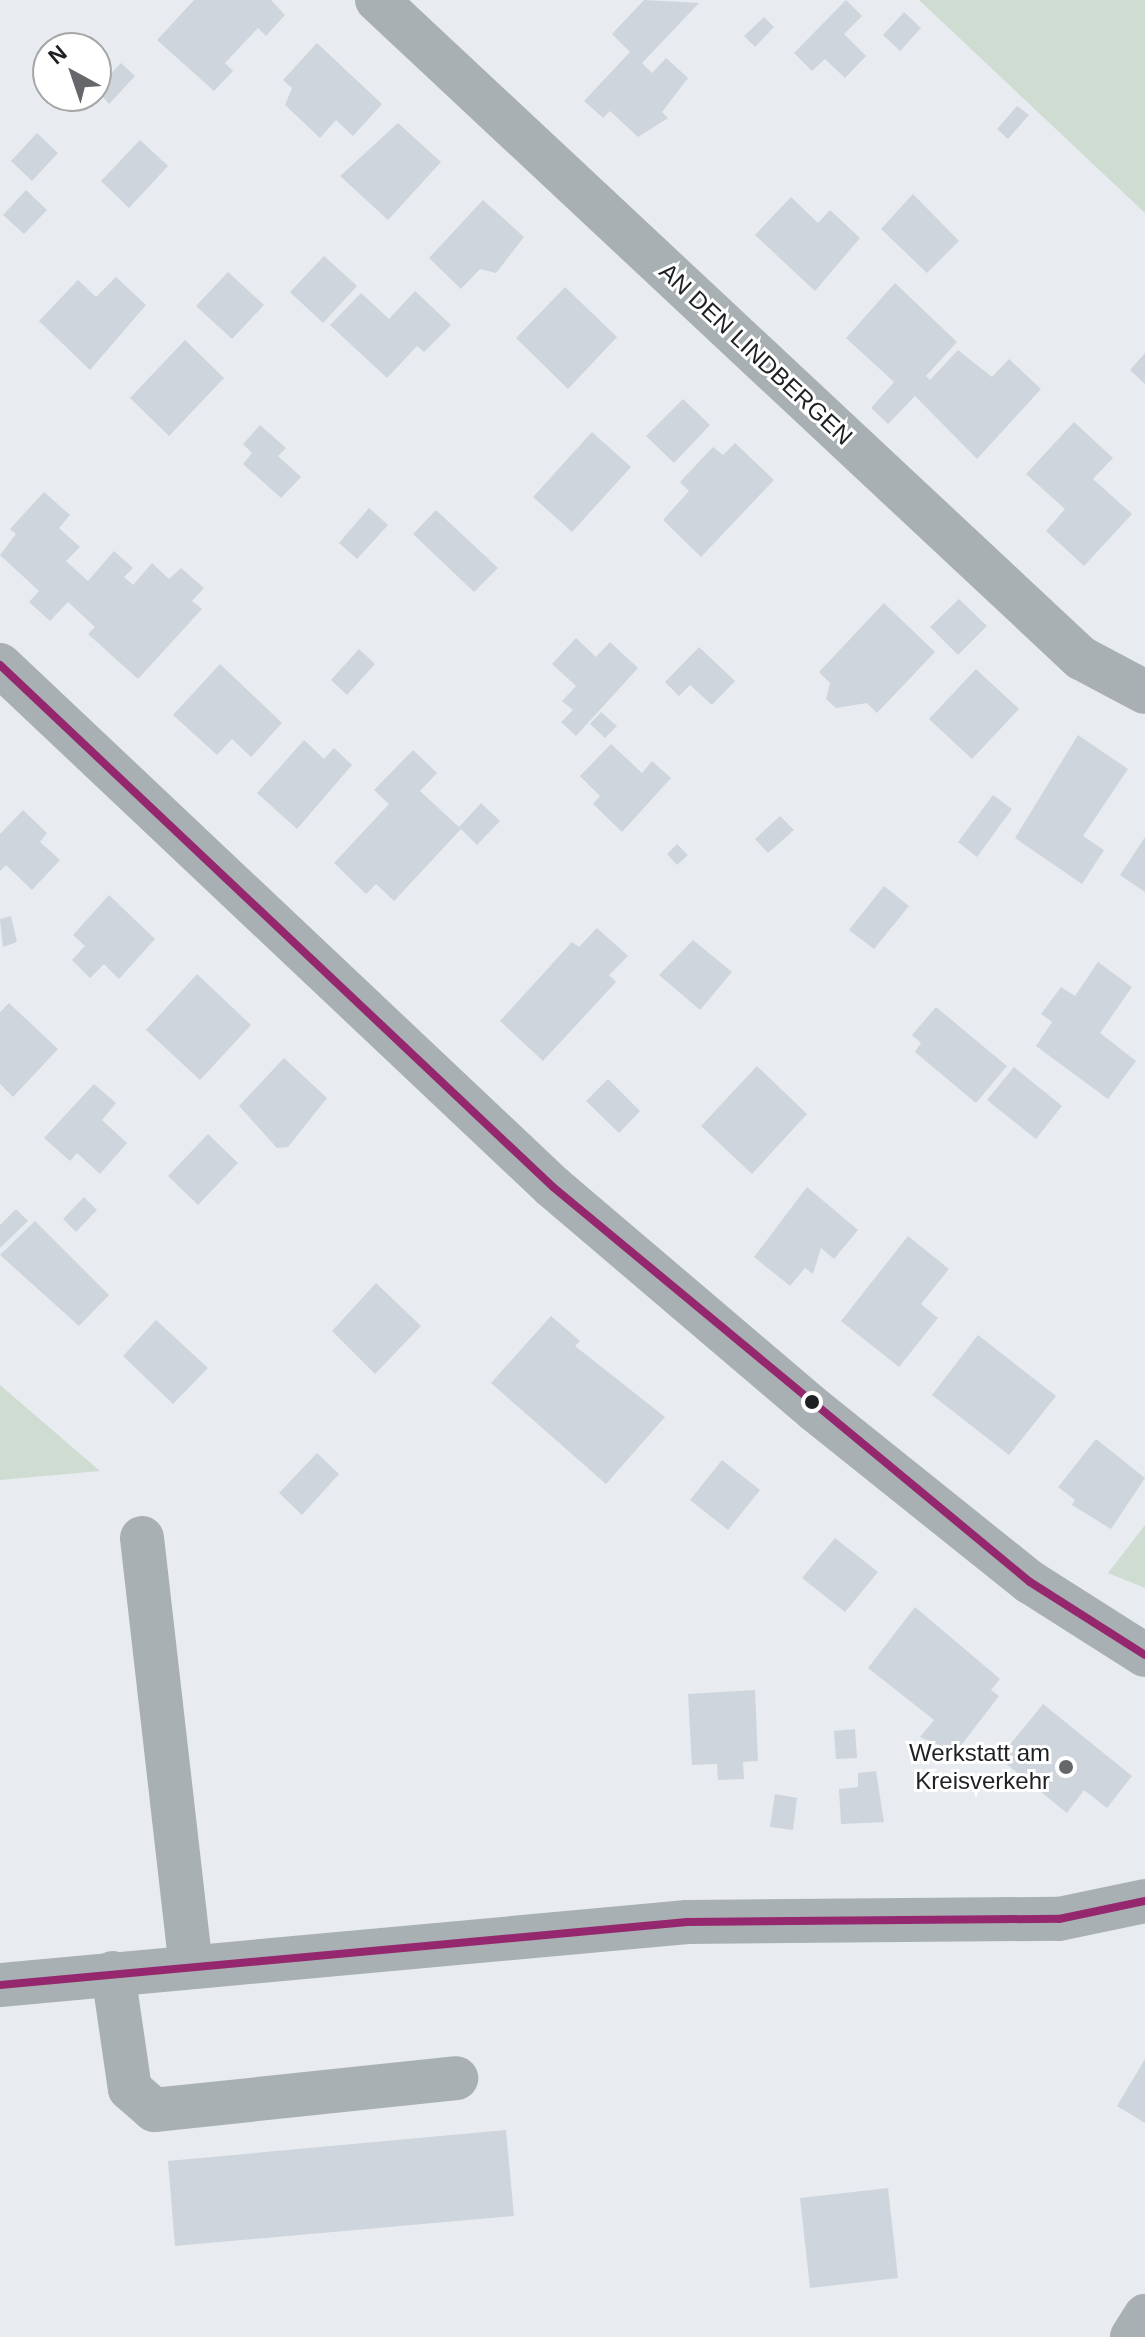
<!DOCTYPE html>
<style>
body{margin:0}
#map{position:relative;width:1145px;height:2337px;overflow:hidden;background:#e8ecf0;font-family:Arial,sans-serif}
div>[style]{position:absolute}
.green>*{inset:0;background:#cfdcd2}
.building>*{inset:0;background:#ced5dd}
.minor>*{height:44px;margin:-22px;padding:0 22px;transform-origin:22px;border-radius:22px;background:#a9b0b3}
.bus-1>*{height:8px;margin:-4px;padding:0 4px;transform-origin:4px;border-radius:4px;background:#95276e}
.dots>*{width:22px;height:22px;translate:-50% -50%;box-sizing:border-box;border:4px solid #fff;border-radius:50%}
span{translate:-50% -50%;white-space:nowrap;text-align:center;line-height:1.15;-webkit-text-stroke:6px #fff;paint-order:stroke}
.street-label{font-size:24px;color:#1e2023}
.poi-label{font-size:24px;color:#1e2023}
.right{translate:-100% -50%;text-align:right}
.north{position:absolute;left:32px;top:32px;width:80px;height:80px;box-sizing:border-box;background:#fff;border:2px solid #a5a6a7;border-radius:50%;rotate:320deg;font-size:22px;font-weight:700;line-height:32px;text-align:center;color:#1e2023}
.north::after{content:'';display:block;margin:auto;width:28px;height:36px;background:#65676b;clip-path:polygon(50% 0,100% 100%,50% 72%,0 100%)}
</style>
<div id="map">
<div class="green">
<i style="clip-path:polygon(919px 0,1145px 0,1145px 213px)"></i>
<i style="clip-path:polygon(0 1385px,100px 1471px,0 1480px)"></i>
<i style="clip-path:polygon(1145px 1525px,1145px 1588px,1108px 1573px)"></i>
</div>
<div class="building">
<i style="clip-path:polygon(194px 0,271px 0,285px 15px,266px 36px,258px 28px,225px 63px,233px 71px,214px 91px,157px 40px)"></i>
<i style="clip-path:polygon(644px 0,699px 3px,642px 63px,652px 73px,666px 58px,688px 78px,662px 112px,668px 118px,638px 137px,610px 111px,603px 118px,584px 101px,630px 52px,612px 34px)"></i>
<i style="clip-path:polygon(846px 0,862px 16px,844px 34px,866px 56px,845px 78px,825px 59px,812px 71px,794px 53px)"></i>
<i style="clip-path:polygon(904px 12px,921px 28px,900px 51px,883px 35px)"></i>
<i style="clip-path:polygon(764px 17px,774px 27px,755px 47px,744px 36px)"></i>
<i style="clip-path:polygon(317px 43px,382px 104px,353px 136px,336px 120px,320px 138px,285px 105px,292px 88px,283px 80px)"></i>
<i style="clip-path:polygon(121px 63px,135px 76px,109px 104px,96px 89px)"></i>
<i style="clip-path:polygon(1017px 106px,1029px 115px,1008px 139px,997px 129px)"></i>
<i style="clip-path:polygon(398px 123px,441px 162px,388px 220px,340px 176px)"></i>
<i style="clip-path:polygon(37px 133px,58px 153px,32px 181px,11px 161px)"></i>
<i style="clip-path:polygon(140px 140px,168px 166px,129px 208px,101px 181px)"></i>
<i style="clip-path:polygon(26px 190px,47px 210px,24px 234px,3px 215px)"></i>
<i style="clip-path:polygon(913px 194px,959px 241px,927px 273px,881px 229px)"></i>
<i style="clip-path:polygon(791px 197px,818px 223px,830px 210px,860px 238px,815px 291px,755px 235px)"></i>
<i style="clip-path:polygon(483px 200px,524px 237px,496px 273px,480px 269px,461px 289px,429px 258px)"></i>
<i style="clip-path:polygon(324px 256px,357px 286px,323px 323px,290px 292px)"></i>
<i style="clip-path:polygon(228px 272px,264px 305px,232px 339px,196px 306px)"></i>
<i style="clip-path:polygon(116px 277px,146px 305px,90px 370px,39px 321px,78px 280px,96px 297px)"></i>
<i style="clip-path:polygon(895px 283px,957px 342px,926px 376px,930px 380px,958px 350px,992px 377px,1009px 359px,1041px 389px,977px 459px,915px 396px,888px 424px,871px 408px,894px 382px,846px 338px)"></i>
<i style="clip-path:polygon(565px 287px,617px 337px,568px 389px,516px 338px)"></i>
<i style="clip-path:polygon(415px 291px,451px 325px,424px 352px,417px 346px,387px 378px,330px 325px,361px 293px,389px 319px)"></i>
<i style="clip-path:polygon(185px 340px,224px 378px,169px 436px,130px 398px)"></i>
<i style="clip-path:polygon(1145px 353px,1145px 384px,1130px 370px)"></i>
<i style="clip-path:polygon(683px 399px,710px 425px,674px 463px,646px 436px)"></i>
<i style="clip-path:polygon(1074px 422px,1113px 458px,1093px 479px,1132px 514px,1084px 566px,1046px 531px,1065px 509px,1026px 474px)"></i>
<i style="clip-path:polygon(260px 425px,286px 448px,278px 456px,301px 477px,281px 498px,243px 464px,252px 453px,243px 444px)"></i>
<i style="clip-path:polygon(592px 432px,631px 467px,572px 532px,533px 497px)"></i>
<i style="clip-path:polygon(735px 443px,774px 480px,701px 557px,663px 520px,689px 491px,680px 482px,713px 447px,723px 455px)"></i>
<i style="clip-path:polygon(44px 492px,70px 515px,59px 528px,80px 547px,66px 561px,88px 581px,114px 551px,133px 568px,124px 577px,133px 585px,152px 563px,169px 579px,181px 568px,204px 588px,192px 601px,202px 609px,138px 679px,88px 634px,95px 627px,68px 602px,50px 621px,29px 602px,39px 591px,0 555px,16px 534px,10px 529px)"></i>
<i style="clip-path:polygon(369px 508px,388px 525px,357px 559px,339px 543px)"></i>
<i style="clip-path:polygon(436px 510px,498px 568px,474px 592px,413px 534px)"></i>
<i style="clip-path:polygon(959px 599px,987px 626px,958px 655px,930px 627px)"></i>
<i style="clip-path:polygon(884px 603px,935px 652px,877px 713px,867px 703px,836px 708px,826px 699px,830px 683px,819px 672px)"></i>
<i style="clip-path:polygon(576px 638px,596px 657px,610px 642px,638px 668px,576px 736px,561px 722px,573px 710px,562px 701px,576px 686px,552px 664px)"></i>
<i style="clip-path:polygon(699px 647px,735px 681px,712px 705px,690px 685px,679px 696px,665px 682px)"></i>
<i style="clip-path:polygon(359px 649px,375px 664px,347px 695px,331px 680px)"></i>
<i style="clip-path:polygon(220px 664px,282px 723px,251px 757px,232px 739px,217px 755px,173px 715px)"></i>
<i style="clip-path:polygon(976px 669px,1019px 709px,972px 759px,929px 719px)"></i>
<i style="clip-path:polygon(601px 712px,617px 726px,605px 738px,590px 724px)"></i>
<i style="clip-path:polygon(1078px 735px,1128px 769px,1083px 836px,1104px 850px,1082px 884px,1015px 838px)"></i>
<i style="clip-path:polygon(304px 740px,324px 759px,334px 748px,352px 765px,297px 829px,257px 793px)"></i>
<i style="clip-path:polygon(611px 744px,642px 773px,652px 761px,671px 778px,622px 832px,593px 804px,600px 796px,580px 776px)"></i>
<i style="clip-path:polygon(413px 750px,437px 773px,420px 791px,459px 827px,481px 803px,500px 821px,477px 845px,461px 829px,394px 901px,376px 884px,366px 894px,334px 863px,389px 804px,374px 790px)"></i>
<i style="clip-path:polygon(993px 795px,1012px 809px,977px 857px,958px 842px)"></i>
<i style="clip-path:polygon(23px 810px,47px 833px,40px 842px,60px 860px,32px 890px,6px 865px,0 871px,0 834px)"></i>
<i style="clip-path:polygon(780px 816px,794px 830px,768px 853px,755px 839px)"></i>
<i style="clip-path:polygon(1145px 837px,1145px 892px,1120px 875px)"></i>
<i style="clip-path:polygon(677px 844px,688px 855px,677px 865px,667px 854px)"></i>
<i style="clip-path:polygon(884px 886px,909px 906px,874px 949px,849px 930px)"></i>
<i style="clip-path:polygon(109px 895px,155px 939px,119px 979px,104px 964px,90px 978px,72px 960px,85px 946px,73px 935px)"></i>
<i style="clip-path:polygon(11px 916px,17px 942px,3px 947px,0 919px)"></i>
<i style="clip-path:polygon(597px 928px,628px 956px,609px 975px,616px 982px,543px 1061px,500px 1021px,572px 942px,579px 947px)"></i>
<i style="clip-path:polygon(693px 940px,732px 972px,700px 1010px,659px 975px)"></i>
<i style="clip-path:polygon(1098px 962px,1132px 987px,1100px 1033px,1136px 1061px,1108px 1099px,1036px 1046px,1052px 1022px,1041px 1014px,1061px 987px,1075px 996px)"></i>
<i style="clip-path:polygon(197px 974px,251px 1025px,200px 1080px,146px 1030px)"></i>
<i style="clip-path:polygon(9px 1003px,58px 1049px,13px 1097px,0 1084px,0 1012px)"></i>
<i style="clip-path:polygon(936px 1007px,1007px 1066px,976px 1103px,915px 1052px,921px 1043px,912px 1035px)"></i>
<i style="clip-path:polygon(284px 1058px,327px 1098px,288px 1147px,277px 1148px,239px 1106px)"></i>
<i style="clip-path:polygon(757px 1066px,807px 1114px,752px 1174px,701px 1126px)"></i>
<i style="clip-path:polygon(1014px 1067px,1062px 1106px,1036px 1139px,987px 1100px)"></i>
<i style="clip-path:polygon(608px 1079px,640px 1111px,619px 1133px,586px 1101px)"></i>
<i style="clip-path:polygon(94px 1084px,116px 1103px,102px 1120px,127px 1143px,100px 1174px,77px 1153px,70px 1161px,44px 1138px)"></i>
<i style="clip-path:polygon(208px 1134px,238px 1163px,198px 1205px,168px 1176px)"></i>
<i style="clip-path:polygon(807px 1187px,858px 1230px,834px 1259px,821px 1248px,813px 1274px,805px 1268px,790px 1286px,754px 1257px)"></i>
<i style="clip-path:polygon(84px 1197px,97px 1210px,76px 1232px,63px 1219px)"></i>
<i style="clip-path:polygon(16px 1209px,28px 1221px,0 1248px,0 1225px)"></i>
<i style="clip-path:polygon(35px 1221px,109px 1295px,79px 1326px,0 1255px)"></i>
<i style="clip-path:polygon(908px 1236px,949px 1269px,921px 1304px,938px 1318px,899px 1367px,841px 1321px)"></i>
<i style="clip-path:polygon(376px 1283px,421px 1326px,375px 1374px,332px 1331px)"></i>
<i style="clip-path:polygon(551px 1316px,580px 1341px,575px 1346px,665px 1417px,606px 1484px,491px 1383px)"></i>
<i style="clip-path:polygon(156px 1320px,208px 1368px,173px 1404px,123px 1356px)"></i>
<i style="clip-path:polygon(978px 1335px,1056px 1396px,1009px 1455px,932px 1395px)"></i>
<i style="clip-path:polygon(1096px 1439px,1145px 1478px,1111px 1529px,1072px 1505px,1075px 1500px,1058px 1487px)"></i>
<i style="clip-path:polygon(317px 1453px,339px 1474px,302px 1515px,279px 1493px)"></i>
<i style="clip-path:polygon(722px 1460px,760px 1490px,728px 1530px,690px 1500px)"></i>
<i style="clip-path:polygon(835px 1538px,878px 1572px,845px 1612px,802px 1578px)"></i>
<i style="clip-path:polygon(915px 1607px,1000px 1679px,991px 1690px,999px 1696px,956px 1752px,920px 1737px,934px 1720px,868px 1668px)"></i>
<i style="clip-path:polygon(755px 1690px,758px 1761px,743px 1762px,744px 1779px,718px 1780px,717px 1764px,692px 1765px,688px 1694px)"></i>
<i style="clip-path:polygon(1043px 1704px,1132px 1776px,1107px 1808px,1084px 1790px,1067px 1813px,999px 1758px)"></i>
<i style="clip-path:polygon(855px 1729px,857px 1758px,836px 1759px,834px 1731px)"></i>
<i style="clip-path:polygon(876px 1771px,884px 1822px,841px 1824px,839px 1789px,858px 1787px,858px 1773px)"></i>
<i style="clip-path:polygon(775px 1794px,797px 1798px,793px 1830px,770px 1827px)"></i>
<i style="clip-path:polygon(1145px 2059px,1145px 2123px,1117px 2106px)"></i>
<i style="clip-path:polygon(506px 2130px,514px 2216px,175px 2246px,168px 2161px)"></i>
<i style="clip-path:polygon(888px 2188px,898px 2278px,810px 2288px,800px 2198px)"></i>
</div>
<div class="minor">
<i style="left:377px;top:0;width:964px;rotate:43.07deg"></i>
<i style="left:1081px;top:658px;width:72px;rotate:28deg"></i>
<i style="left:0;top:665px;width:760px;rotate:43.35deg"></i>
<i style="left:553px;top:1187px;width:344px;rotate:40.4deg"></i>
<i style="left:815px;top:1410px;width:275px;rotate:38.7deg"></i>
<i style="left:1030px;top:1582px;width:136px;rotate:32.4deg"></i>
<i style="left:142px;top:1538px;width:431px;rotate:83.5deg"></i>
<i style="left:113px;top:1973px;width:117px;rotate:81.7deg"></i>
<i style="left:130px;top:2089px;width:32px;rotate:41deg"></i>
<i style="left:154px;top:2110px;width:304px;rotate:-6deg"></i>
<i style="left:0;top:1985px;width:690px;rotate:-5.24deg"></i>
<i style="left:687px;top:1922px;width:372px;rotate:-0.5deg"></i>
<i style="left:1059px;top:1919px;width:88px;rotate:-11.8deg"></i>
<i style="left:1132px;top:2337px;width:25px;rotate:-58deg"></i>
</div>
<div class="bus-1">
<i style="left:0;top:665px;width:760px;rotate:43.35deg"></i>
<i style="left:553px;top:1187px;width:619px;rotate:39.63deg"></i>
<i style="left:1030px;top:1582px;width:136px;rotate:32.4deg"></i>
<i style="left:0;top:1985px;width:690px;rotate:-5.24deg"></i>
<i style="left:687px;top:1922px;width:372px;rotate:-0.5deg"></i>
<i style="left:1059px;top:1919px;width:88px;rotate:-11.8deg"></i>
</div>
<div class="dots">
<i style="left:812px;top:1402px;background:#1e2023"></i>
<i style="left:1066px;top:1767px;background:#65676b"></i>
</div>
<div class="street-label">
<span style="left:756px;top:354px;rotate:43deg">AN DEN LINDBERGEN</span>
</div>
<div class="poi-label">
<span class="right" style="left:1050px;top:1767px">Werkstatt am<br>Kreisverkehr</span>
</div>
<div class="north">N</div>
</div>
